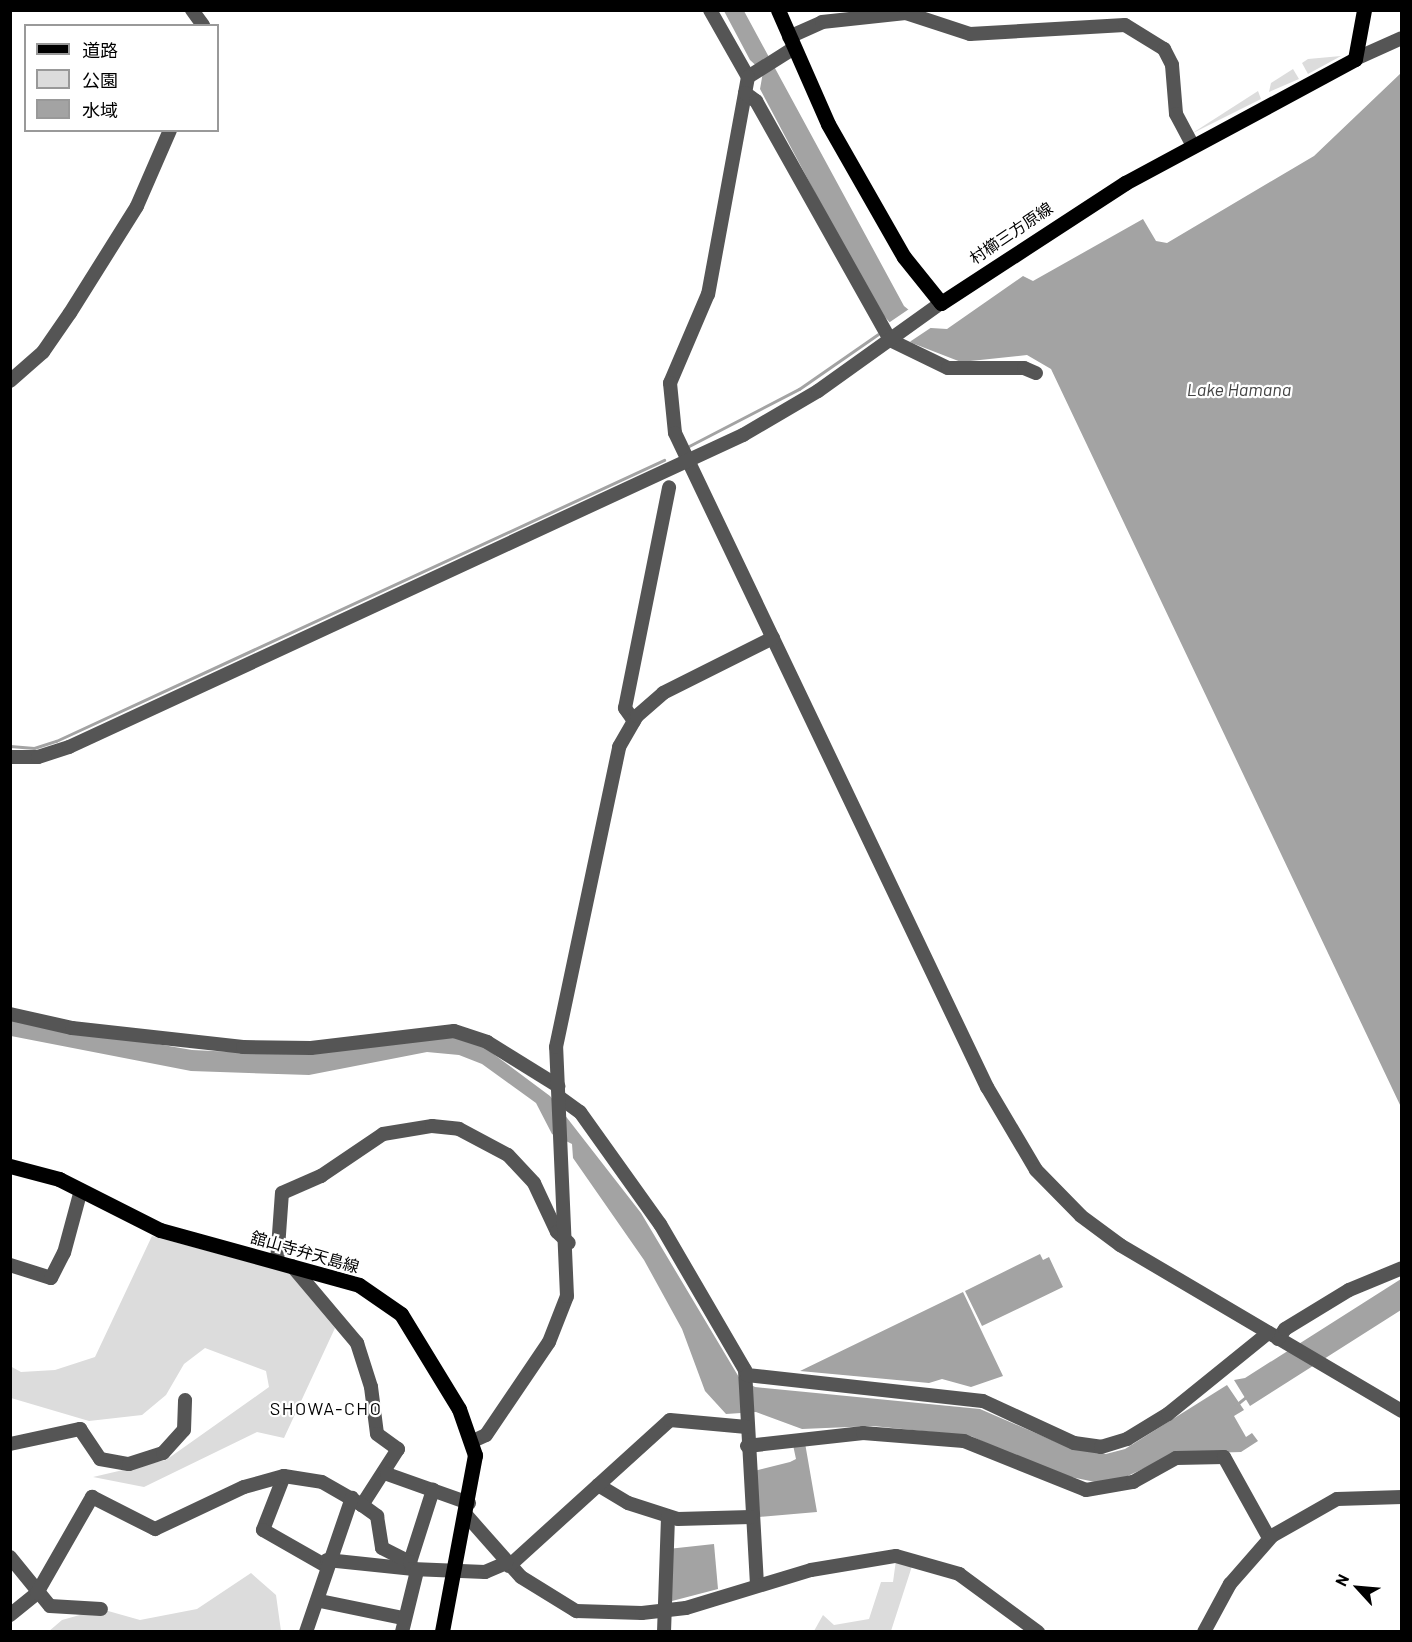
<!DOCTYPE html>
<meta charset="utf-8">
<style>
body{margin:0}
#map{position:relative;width:1412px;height:1642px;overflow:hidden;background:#fff;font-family:Barlow,"Noto Sans JP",sans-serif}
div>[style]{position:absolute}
.green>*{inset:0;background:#dcdcdc}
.water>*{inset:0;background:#a3a3a3}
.pier>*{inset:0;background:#fff}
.stream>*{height:3px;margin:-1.5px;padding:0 1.5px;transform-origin:1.5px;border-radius:1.5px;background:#a3a3a3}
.minor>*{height:14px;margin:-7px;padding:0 7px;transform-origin:7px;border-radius:7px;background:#555}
.major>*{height:15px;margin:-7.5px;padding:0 7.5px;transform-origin:7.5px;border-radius:7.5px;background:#000}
span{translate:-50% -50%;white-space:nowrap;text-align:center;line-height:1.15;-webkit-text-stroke:4.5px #fff;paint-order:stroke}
.street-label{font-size:16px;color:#000}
.water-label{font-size:18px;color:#444;font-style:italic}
.neighbourhood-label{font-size:18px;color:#000;letter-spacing:1.5px}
.frame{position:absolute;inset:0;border:12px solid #000;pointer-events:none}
.legend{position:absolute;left:24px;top:24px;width:195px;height:108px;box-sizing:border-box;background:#fff;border:2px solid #999;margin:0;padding:8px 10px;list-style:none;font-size:18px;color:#000}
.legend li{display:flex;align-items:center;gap:12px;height:30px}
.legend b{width:30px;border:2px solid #999}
.north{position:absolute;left:1328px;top:1558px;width:60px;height:60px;-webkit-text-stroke:4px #fff;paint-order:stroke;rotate:296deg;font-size:16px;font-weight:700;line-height:24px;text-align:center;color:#000}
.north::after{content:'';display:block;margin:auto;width:21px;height:27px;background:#000;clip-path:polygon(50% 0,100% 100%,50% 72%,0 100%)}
</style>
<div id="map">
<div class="green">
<i style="clip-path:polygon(1341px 56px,1308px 74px,1302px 63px,1308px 59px)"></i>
<i style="clip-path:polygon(1293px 69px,1299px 79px,1269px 92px,1271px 83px)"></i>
<i style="clip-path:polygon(1258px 91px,1261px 99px,1191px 134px)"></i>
<i style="clip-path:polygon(152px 1236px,289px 1273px,335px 1328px,284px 1438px,257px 1432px,144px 1487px,93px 1477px,166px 1460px,269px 1387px,266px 1371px,205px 1348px,184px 1364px,166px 1395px,142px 1415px,89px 1421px,11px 1398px,10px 1366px,21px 1372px,55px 1370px,95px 1357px)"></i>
<i style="clip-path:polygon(896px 1560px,914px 1560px,891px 1631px,814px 1631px,823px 1615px,834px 1625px,869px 1619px,881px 1582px,893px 1582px)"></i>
<i style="clip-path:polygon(251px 1573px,276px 1595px,281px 1631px,48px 1632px,62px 1620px,101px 1609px,140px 1620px,197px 1609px)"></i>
</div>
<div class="water">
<i style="clip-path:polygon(724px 11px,744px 11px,904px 306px,931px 328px,947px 329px,1023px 276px,1033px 281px,1143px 219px,1156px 241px,1167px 243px,1314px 156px,1401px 73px,1401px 1107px,1051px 369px,1027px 355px,961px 362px,912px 343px,893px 326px,875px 306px,760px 89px,763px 72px,750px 60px)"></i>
<i style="clip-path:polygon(11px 1019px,192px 1050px,257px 1053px,450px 1035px,484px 1047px,550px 1096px,641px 1213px,740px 1379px,755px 1387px,980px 1409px,1061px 1444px,1106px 1454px,1125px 1449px,1227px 1385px,1244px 1410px,1234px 1416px,1246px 1437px,1252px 1433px,1258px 1441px,1241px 1452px,1175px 1454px,1119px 1480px,1095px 1482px,1047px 1472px,971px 1436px,873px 1426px,802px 1429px,756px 1412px,726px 1414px,705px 1391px,682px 1329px,644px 1260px,573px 1158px,572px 1144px,552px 1134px,536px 1103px,482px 1064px,459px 1055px,427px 1052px,309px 1075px,191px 1071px,11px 1036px)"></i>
<i style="clip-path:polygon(1040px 1254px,1043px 1260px,1049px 1257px,1063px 1287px,982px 1326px,965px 1291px)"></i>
<i style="clip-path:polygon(1401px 1279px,1401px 1310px,1250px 1406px,1234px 1380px,1245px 1378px)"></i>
<i style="clip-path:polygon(963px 1292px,1003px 1376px,971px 1387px,942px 1379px,929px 1383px,800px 1371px)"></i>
<i style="clip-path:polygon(805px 1443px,817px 1512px,759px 1517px,754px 1471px,790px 1462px,796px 1459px,793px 1445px)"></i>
<i style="clip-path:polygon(714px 1544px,718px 1589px,672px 1601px,668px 1549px)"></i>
</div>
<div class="pier">
<i style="clip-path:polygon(912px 307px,935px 325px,908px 343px,887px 324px)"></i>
</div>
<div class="stream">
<i style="left:689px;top:446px;width:124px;rotate:-27.4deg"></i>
<i style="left:799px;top:389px;width:96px;rotate:-34.8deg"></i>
<i style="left:10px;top:746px;width:24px;rotate:5deg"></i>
<i style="left:34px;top:748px;width:23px;rotate:-18deg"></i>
<i style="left:56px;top:741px;width:670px;rotate:-24.81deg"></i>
<i style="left:1236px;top:1405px;width:14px;rotate:-39deg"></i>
</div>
<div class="minor">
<i style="left:192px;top:10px;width:19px;rotate:54deg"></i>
<i style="left:710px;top:10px;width:77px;rotate:60.4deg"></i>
<i style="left:789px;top:37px;width:36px;rotate:-24deg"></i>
<i style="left:822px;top:22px;width:84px;rotate:-6.1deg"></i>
<i style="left:906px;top:13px;width:67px;rotate:18.2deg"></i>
<i style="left:970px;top:34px;width:155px;rotate:-3.3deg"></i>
<i style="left:1125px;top:25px;width:46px;rotate:31.6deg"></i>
<i style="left:1164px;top:49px;width:18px;rotate:63deg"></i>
<i style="left:1172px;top:65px;width:49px;rotate:85.3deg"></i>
<i style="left:1176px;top:114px;width:36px;rotate:62deg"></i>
<i style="left:794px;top:48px;width:54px;rotate:147.8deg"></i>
<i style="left:748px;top:77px;width:221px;rotate:100.4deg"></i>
<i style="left:708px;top:294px;width:97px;rotate:113.1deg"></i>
<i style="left:670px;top:383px;width:50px;rotate:84.3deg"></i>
<i style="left:675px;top:433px;width:725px;rotate:64.5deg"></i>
<i style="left:987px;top:1087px;width:96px;rotate:59.4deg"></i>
<i style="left:1036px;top:1170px;width:64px;rotate:45.6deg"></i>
<i style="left:1081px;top:1216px;width:49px;rotate:36.6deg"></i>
<i style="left:1120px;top:1245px;width:327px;rotate:30.5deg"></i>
<i style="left:1355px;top:59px;width:51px;rotate:-24.1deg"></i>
<i style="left:745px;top:93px;width:14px;rotate:36deg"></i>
<i style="left:756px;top:101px;width:274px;rotate:60.7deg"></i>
<i style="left:890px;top:340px;width:64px;rotate:25.8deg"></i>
<i style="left:948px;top:368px;width:76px"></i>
<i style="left:1024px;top:368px;width:13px;rotate:23deg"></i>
<i style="left:10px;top:381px;width:44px;rotate:-41.3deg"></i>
<i style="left:43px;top:352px;width:47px;rotate:-55.3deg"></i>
<i style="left:70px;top:313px;width:126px;rotate:-57.9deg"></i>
<i style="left:137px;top:206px;width:83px;rotate:-66.5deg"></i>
<i style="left:634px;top:721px;width:16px;rotate:-125deg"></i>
<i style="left:625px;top:708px;width:225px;rotate:-78.7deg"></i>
<i style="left:10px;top:757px;width:28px"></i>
<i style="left:38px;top:757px;width:33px;rotate:-18deg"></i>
<i style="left:69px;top:747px;width:743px;rotate:-24.84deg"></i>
<i style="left:743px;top:435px;width:87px;rotate:-30.4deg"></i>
<i style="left:818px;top:391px;width:151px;rotate:-35.6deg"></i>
<i style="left:10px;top:1014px;width:64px;rotate:12.7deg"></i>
<i style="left:72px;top:1028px;width:172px;rotate:6.3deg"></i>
<i style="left:243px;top:1047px;width:68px;rotate:0.8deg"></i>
<i style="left:311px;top:1048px;width:144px;rotate:-6.8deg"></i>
<i style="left:454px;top:1031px;width:35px;rotate:18deg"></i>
<i style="left:487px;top:1042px;width:84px;rotate:31.8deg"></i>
<i style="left:559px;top:1097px;width:26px;rotate:36deg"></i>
<i style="left:580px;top:1112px;width:138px;rotate:54.5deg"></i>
<i style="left:660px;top:1224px;width:169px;rotate:59.8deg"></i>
<i style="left:745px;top:1370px;width:215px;rotate:86.8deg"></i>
<i style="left:277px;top:1262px;width:69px;rotate:-85.9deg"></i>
<i style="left:282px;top:1193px;width:43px;rotate:-23.6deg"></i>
<i style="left:321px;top:1176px;width:75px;rotate:-34.1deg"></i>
<i style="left:383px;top:1134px;width:50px;rotate:-9.3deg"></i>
<i style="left:432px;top:1126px;width:27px;rotate:6deg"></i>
<i style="left:459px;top:1129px;width:55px;rotate:28deg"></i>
<i style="left:508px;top:1155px;width:38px;rotate:47deg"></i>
<i style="left:534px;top:1183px;width:54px;rotate:64.9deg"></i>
<i style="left:557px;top:1232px;width:16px;rotate:43deg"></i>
<i style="left:10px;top:1265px;width:43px;rotate:17.6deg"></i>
<i style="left:51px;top:1278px;width:28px;rotate:-63deg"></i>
<i style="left:64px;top:1253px;width:65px;rotate:-74.9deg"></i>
<i style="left:292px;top:1266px;width:101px;rotate:49.8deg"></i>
<i style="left:357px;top:1343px;width:46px;rotate:72.3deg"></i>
<i style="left:371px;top:1387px;width:47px;rotate:82.7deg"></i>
<i style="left:377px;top:1434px;width:26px;rotate:36deg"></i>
<i style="left:398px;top:1449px;width:67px;rotate:122.7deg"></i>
<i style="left:1278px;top:1339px;width:12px;rotate:-55deg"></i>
<i style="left:1285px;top:1329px;width:75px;rotate:-31.4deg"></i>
<i style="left:1349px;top:1290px;width:57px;rotate:-22.5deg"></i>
<i style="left:747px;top:1375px;width:237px;rotate:6.3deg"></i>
<i style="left:983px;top:1401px;width:100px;rotate:24.8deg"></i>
<i style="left:1074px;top:1443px;width:27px;rotate:8deg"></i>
<i style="left:1101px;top:1447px;width:27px;rotate:-17deg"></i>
<i style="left:1127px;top:1439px;width:48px;rotate:-31.4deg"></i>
<i style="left:1168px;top:1414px;width:129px;rotate:-39deg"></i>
<i style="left:473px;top:1441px;width:14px;rotate:-25deg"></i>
<i style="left:486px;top:1435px;width:112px;rotate:-55.9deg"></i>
<i style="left:549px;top:1342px;width:49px;rotate:-68.6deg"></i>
<i style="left:567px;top:1296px;width:249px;rotate:-92.5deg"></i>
<i style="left:556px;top:1047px;width:307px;rotate:-78.1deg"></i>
<i style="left:619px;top:747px;width:36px;rotate:-60deg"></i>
<i style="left:637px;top:716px;width:35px;rotate:-41deg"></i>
<i style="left:663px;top:693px;width:123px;rotate:-26.6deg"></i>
<i style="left:10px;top:1444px;width:72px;rotate:-12.1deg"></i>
<i style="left:80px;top:1429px;width:36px;rotate:56deg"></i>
<i style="left:100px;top:1459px;width:29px;rotate:10deg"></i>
<i style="left:129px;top:1464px;width:36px;rotate:-18deg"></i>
<i style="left:163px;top:1453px;width:31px;rotate:-48deg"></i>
<i style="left:184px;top:1430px;width:30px;rotate:-88deg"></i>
<i style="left:747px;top:1446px;width:117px;rotate:-6.4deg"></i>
<i style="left:863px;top:1433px;width:101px;rotate:4.5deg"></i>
<i style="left:964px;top:1441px;width:131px;rotate:21.9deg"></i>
<i style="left:1086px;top:1490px;width:48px;rotate:-9.7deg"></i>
<i style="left:1133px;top:1482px;width:49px;rotate:-29.2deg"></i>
<i style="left:1176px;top:1458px;width:48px;rotate:-1.2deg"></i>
<i style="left:1224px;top:1457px;width:93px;rotate:60.9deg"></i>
<i style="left:387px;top:1474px;width:87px;rotate:19.5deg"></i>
<i style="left:284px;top:1476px;width:58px;rotate:111.3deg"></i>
<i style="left:263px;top:1530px;width:73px;rotate:29.7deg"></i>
<i style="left:598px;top:1485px;width:35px;rotate:31deg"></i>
<i style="left:628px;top:1503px;width:52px;rotate:17.7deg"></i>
<i style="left:678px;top:1519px;width:73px;rotate:-1.6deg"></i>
<i style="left:467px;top:1516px;width:81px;rotate:48.5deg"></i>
<i style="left:521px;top:1577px;width:65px;rotate:31.7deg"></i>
<i style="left:576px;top:1611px;width:66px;rotate:1.7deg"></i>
<i style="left:642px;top:1613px;width:44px;rotate:-6.5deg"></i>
<i style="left:686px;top:1608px;width:131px;rotate:-16.9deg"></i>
<i style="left:811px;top:1570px;width:86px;rotate:-9.4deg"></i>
<i style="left:896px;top:1556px;width:66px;rotate:15.9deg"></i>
<i style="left:959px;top:1574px;width:98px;rotate:36.3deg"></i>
<i style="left:10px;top:1557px;width:63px;rotate:50.8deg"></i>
<i style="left:50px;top:1606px;width:51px;rotate:3.4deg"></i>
<i style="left:327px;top:1560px;width:85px;rotate:6deg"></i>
<i style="left:410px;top:1562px;width:76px;rotate:-72.3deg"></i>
<i style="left:509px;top:1566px;width:217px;rotate:-42.2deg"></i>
<i style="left:670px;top:1420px;width:77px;rotate:5.2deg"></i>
<i style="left:320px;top:1601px;width:85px;rotate:11.6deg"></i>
<i style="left:10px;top:1615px;width:35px;rotate:-39deg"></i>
<i style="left:37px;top:1593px;width:111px;rotate:-60.2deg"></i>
<i style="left:92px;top:1497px;width:71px;rotate:26.9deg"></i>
<i style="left:155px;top:1529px;width:98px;rotate:-25.3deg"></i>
<i style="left:244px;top:1487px;width:41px;rotate:-15.4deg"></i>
<i style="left:284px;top:1476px;width:38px;rotate:9deg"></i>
<i style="left:322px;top:1482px;width:46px;rotate:29.9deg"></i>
<i style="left:362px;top:1505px;width:19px;rotate:36deg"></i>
<i style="left:377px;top:1516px;width:32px;rotate:81deg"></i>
<i style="left:382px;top:1548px;width:31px;rotate:27deg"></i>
<i style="left:410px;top:1562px;width:7px;rotate:74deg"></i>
<i style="left:412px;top:1569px;width:73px;rotate:2.4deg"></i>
<i style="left:485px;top:1572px;width:23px;rotate:-23deg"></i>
<i style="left:306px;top:1632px;width:142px;rotate:-71.1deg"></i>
<i style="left:402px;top:1632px;width:63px;rotate:-76.2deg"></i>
<i style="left:664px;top:1632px;width:115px;rotate:-88deg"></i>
<i style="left:1204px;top:1632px;width:55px;rotate:-61.6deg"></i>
<i style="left:1230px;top:1584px;width:64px;rotate:-48.8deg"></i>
<i style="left:1272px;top:1536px;width:75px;rotate:-29.6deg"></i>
<i style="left:1337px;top:1499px;width:65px;rotate:-1.8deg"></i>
</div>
<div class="major">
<i style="left:778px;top:10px;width:124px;rotate:66.3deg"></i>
<i style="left:828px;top:124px;width:153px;rotate:60.3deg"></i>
<i style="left:904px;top:257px;width:59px;rotate:51.2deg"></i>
<i style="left:941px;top:303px;width:220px;rotate:-33.1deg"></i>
<i style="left:1125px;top:183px;width:261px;rotate:-28.3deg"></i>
<i style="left:1355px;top:59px;width:50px;rotate:-79.6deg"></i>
<i style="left:10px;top:1166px;width:51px;rotate:14.9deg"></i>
<i style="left:59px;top:1179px;width:113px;rotate:26.8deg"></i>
<i style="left:160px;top:1230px;width:206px;rotate:15.4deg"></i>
<i style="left:359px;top:1285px;width:51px;rotate:34.6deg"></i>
<i style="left:401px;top:1314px;width:111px;rotate:58.6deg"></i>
<i style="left:459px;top:1409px;width:49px;rotate:70.8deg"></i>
<i style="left:475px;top:1455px;width:180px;rotate:100.6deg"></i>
</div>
<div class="street-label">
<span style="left:1011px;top:233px;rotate:-34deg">村櫛三方原線</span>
<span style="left:305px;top:1252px;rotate:16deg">舘山寺弁天島線</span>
</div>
<div class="water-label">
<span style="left:1239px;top:389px">Lake Hamana</span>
</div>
<div class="neighbourhood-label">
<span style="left:326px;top:1408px">SHOWA-CHO</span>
</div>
<div class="frame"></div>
<ul class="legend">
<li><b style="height:8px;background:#000"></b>道路</li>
<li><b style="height:16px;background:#dcdcdc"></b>公園</li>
<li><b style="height:16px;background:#a3a3a3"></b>水域</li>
</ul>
<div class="north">N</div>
</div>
